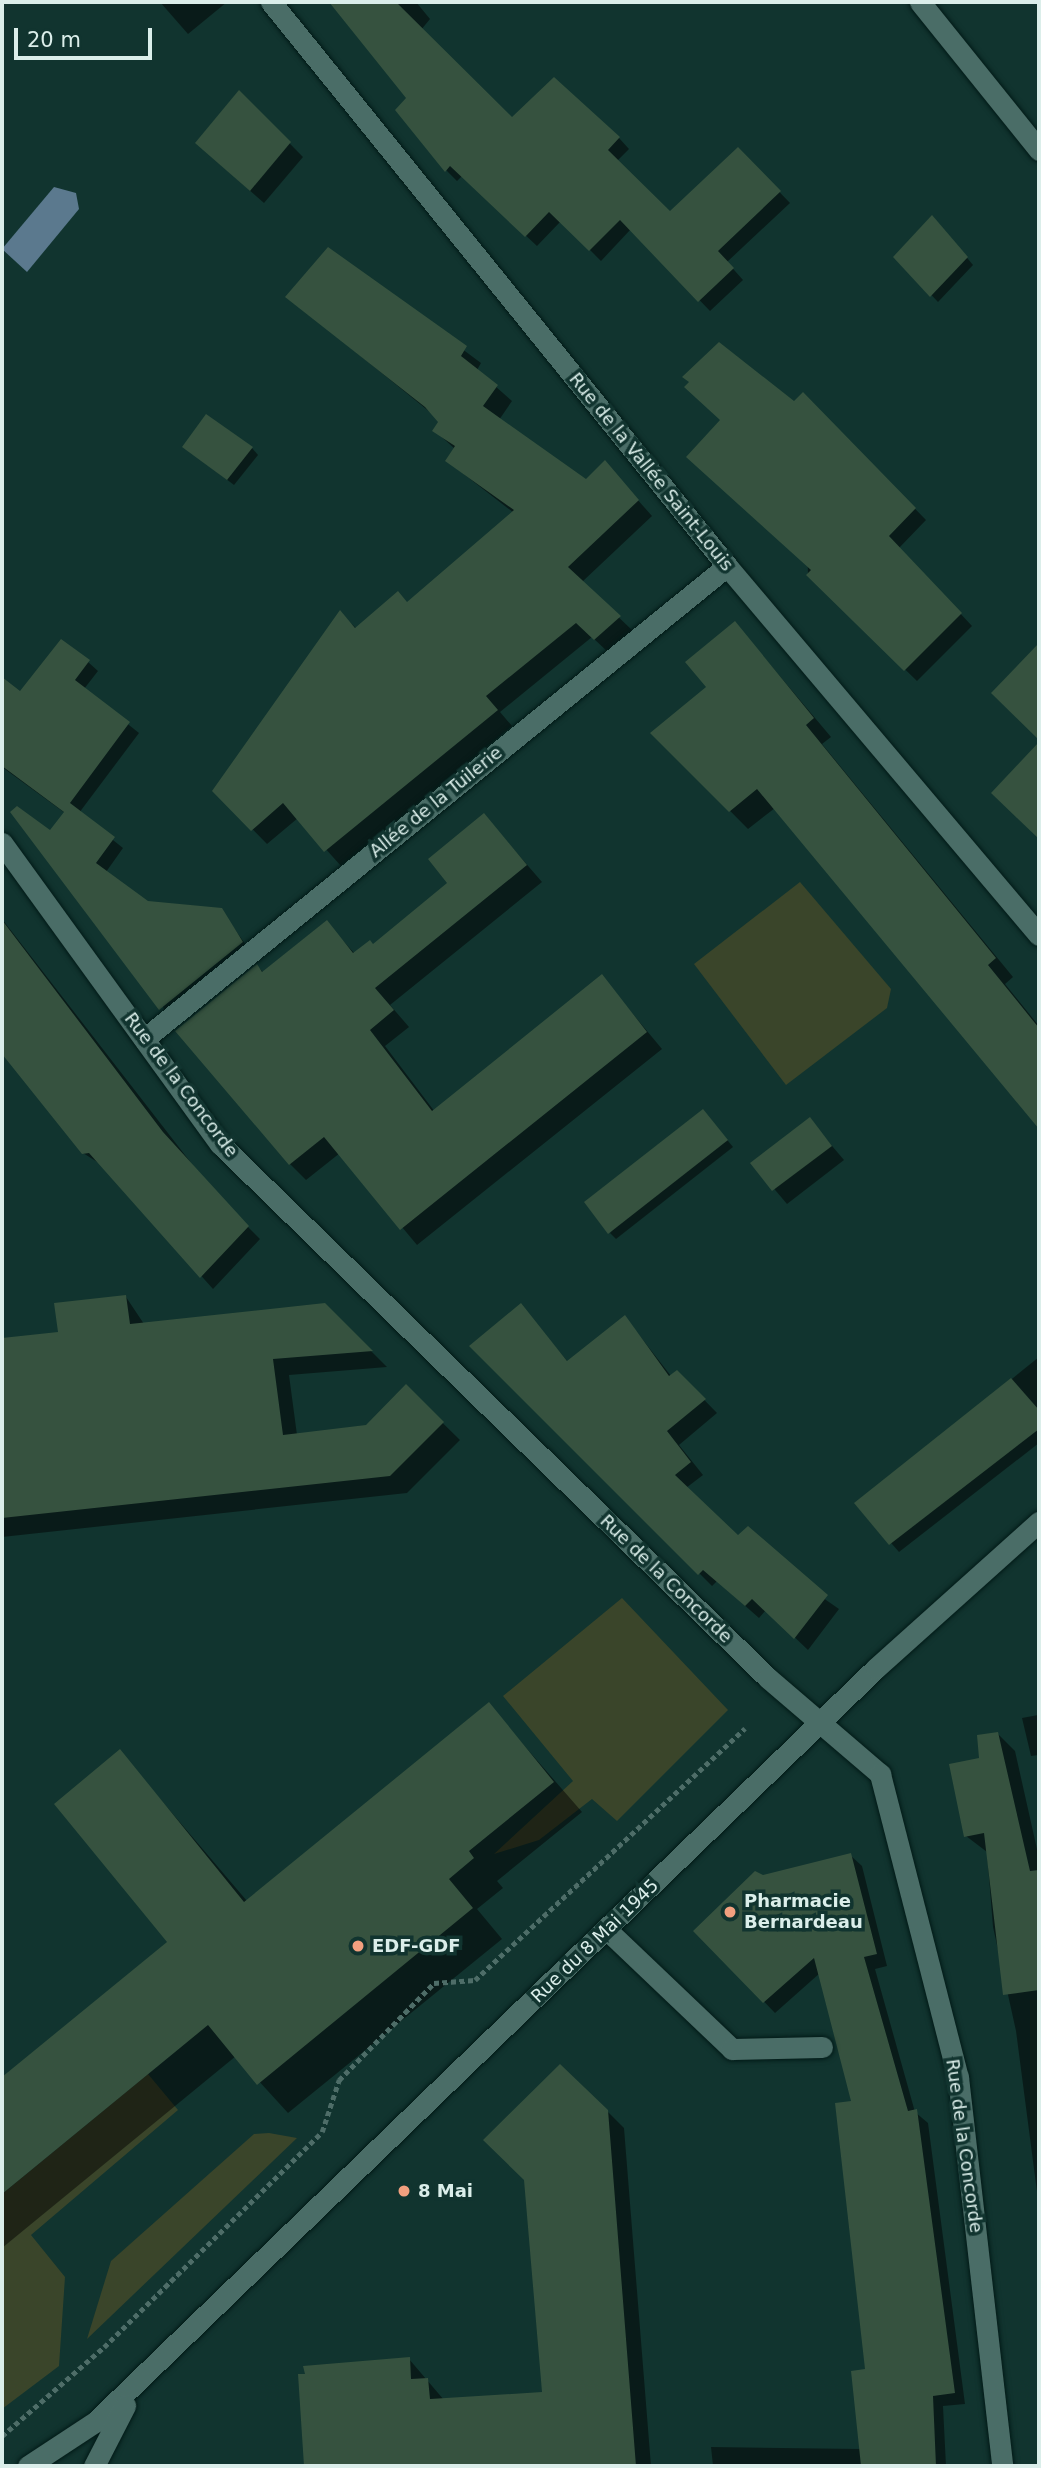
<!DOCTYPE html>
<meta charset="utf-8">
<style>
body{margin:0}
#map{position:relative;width:1041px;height:2468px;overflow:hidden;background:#11342f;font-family:"DejaVu Sans",sans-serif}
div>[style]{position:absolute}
.green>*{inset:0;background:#3a452a}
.water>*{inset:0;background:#5b798e}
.shadow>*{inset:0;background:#0007}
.building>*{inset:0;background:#36523f}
.path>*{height:4.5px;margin-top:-2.25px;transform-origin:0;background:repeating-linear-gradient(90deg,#4e6d68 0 5px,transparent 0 8.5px)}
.roads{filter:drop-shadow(0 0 2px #021a17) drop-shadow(0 0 2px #021a17)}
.minor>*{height:21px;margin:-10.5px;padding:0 10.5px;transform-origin:10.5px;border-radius:10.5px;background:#4a6d67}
.dots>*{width:19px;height:19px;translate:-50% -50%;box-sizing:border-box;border:4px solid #11342f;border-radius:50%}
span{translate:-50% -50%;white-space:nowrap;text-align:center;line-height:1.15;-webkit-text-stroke:7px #11342f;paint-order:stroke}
.street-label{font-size:18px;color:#dbeeea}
.poi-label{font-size:18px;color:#dbeeea;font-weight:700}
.left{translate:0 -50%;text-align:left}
.frame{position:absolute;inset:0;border:4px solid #dbeeea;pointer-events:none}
.scale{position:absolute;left:14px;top:28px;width:138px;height:32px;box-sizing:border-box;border:4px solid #dbeeea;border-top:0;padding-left:9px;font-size:21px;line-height:24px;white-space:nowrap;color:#dbeeea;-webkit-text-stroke:5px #11342f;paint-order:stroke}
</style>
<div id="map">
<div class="green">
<i style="clip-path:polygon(800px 882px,891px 989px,887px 1008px,786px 1085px,694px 964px)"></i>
<i style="clip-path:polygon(622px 1598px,728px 1710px,617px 1821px,592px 1799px,539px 1840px,494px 1854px,573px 1781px,503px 1696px)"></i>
<i style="clip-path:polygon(148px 2074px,178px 2110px,31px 2235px,65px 2277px,59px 2366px,2px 2409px,2px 2194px)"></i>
<i style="clip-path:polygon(269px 2133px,297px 2138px,87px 2339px,111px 2261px,254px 2134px)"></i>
</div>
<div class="water">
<i style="clip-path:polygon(54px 187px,76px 193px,79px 209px,27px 272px,2px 249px)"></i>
</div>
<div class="shadow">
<i style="clip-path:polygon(160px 2px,227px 2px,188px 34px)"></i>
<i style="clip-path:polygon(332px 2px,416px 2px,430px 19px,421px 30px,512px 119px,619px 138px,629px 149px,617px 161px,670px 213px,738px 149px,790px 203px,727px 262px,743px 280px,710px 311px,631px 229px,601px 261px,561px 221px,537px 246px,462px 176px,457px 181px,447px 171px,397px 110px,408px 98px)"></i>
<i style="clip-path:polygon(239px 92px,303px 157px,264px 203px,211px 156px)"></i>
<i style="clip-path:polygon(939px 224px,973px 265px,938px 302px,896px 257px)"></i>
<i style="clip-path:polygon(328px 249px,481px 363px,477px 370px,512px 401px,499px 420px,586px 481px,605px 463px,652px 516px,582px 582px,634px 632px,610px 654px,592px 637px,500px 712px,512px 726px,341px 866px,298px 818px,267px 844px,215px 791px,340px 613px,357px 629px,407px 603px,514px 513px,447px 461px,455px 449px,434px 430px,440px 422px,436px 417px,288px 297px)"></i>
<i style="clip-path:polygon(803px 394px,926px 520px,899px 548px,972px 626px,917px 681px,808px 575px)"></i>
<i style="clip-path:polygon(184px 447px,252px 448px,258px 455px,234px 485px)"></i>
<i style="clip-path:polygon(735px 623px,831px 737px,822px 744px,1013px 977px,1005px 984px,1039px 1026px,1039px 1126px,775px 808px,748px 829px,653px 733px,709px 688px)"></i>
<i style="clip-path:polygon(88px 662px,98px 671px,84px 689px,139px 733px,79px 813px,123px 848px,106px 872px,148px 903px,221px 910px,251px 952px,170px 1018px,51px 833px,65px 813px,2px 767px,2px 679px,21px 693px)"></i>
<i style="clip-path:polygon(484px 815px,542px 882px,390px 1005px,409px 1027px,385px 1046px,435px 1112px,602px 977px,662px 1049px,417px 1245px,340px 1153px,306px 1180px,290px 1164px,257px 966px,264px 973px,327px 923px,355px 954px,374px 946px,450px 883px)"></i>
<i style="clip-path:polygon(2px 919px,216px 1195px,260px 1239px,213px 1289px,102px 1165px,83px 1153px,2px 1052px)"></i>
<i style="clip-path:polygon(709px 1118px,733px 1147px,616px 1239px,610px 1233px)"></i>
<i style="clip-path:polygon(810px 1120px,844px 1160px,787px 1204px,753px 1164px)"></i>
<i style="clip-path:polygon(126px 1297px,144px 1324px,324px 1304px,387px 1367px,289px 1375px,297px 1435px,367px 1427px,406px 1387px,460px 1440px,407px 1493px,2px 1537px,2px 1340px,60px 1334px)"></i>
<i style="clip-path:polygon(521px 1306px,568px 1362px,625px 1317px,671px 1376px,677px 1372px,717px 1413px,679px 1445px,703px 1475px,686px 1488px,737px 1538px,839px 1609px,808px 1650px,766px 1610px,759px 1618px,717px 1581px,712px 1586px,472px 1346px)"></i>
<i style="clip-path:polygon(1039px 1357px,1039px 1443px,899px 1552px,857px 1504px)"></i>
<i style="clip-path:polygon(1039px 1682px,1039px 1755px,1031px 1756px,1022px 1718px,1038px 1715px)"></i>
<i style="clip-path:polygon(488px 1704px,582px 1812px,497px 1881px,503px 1888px,477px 1909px,502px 1939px,288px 2113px,236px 2056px,2px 2248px,2px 2079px,169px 1943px,120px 1752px,247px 1901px)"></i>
<i style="clip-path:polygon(998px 1734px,1015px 1751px,1039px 1858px,1039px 2207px,1016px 2031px,993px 1927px,987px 1852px,966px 1836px,981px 1759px)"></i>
<i style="clip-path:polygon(850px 1855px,862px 1866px,887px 1966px,875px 1969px,915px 2112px,928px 2123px,965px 2404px,943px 2406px,946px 2466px,713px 2466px,711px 2447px,861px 2449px,867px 2370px,853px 2103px,820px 1973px,775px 2013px,696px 1931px,762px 1876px)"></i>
<i style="clip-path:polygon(607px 2111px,624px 2128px,651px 2466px,305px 2466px,300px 2376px,409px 2359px,444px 2400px,543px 2394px)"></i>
</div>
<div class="building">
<i style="clip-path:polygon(329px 2px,396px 2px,512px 117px,554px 77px,620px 137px,608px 150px,670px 211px,738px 147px,781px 191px,718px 251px,734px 268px,698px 302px,620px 220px,589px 251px,549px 212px,525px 237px,450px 166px,445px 172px,395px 110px,406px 98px)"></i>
<i style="clip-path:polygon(239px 90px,291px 142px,250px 191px,195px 143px)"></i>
<i style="clip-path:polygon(932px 215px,968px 257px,930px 297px,893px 257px)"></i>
<i style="clip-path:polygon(328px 247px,467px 346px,461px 356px,498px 385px,483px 406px,586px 479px,605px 460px,639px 500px,568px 567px,621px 616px,594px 640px,576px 623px,486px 696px,498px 710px,324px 852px,283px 803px,251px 831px,212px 791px,340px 610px,355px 628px,398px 591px,407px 602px,514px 510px,445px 461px,455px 446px,432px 431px,438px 422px,425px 407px,285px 297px)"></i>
<i style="clip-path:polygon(719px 342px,794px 401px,803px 392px,916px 508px,889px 536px,962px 613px,904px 671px,806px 575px,811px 570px,686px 457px,720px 420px,684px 387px,689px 382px,682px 377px)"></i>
<i style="clip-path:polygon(206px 414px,253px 447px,227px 480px,182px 447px)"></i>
<i style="clip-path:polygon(735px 621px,814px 718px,806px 725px,996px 958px,988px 965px,1039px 1028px,1039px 1129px,757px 789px,729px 812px,650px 733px,706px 687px,685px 662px)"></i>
<i style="clip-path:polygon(61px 639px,90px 660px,75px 680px,130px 722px,70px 803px,115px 837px,96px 863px,148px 901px,222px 908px,243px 942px,159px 1010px,10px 812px,17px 806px,50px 830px,64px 812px,2px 766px,2px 677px,20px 691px)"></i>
<i style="clip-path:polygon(1039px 643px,1039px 740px,991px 693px)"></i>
<i style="clip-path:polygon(1039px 742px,1039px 839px,991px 793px)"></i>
<i style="clip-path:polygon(484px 813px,527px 865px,375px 988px,394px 1010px,370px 1030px,432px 1111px,602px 974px,647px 1032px,400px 1230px,324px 1137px,289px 1165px,175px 1031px,257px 964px,262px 972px,327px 920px,353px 953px,370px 940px,373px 944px,447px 883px,428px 859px)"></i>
<i style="clip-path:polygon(2px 920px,163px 1132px,249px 1226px,200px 1278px,89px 1153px,82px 1154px,2px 1054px)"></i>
<i style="clip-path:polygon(703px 1109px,728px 1140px,608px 1234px,584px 1202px)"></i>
<i style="clip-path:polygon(810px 1117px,832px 1146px,772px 1191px,750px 1163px)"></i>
<i style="clip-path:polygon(126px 1295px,130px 1324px,325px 1303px,373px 1351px,273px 1359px,283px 1435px,366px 1425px,406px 1384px,444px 1422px,390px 1476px,2px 1518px,2px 1338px,58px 1332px,54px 1303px)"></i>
<i style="clip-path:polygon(521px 1303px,567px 1361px,625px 1315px,669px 1376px,677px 1370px,706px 1399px,667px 1431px,691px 1462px,675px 1475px,738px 1535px,748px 1526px,828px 1595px,794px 1639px,752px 1599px,745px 1606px,703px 1570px,698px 1575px,469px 1346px)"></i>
<i style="clip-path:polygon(1011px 1378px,1039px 1410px,1039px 1429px,889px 1545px,854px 1503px)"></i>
<i style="clip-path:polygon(489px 1702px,554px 1782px,469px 1851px,474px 1858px,449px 1879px,473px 1908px,257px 2085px,208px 2025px,2px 2194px,2px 2077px,167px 1942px,54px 1804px,120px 1749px,244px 1902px)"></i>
<i style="clip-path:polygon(998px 1732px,1030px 1871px,1039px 1870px,1039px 1990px,1003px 1995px,984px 1833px,964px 1837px,949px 1764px,979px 1758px,977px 1735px)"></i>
<i style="clip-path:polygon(851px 1853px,877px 1954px,864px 1957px,908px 2111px,917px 2109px,955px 2393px,933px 2396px,936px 2466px,861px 2466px,851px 2371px,865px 2369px,835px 2103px,851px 2101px,814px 1958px,763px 2003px,693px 1931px,755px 1871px,763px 1875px)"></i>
<i style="clip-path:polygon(560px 2064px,608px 2110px,636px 2466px,304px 2466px,298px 2374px,305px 2374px,303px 2366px,410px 2357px,411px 2379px,428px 2378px,430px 2399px,542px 2392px,524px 2180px,483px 2140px)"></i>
</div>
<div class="path">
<i style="left:2px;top:2436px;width:135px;rotate:-41.1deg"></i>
<i style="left:104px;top:2347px;width:306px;rotate:-44.6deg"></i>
<i style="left:322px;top:2132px;width:55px;rotate:-71.9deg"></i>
<i style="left:339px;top:2080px;width:136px;rotate:-45.6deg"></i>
<i style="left:434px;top:1983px;width:41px;rotate:-4.2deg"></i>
<i style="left:475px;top:1980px;width:369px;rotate:-43deg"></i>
</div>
<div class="roads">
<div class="minor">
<i style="left:271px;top:2px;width:725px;rotate:51.04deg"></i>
<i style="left:727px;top:566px;width:483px;rotate:49.8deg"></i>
<i style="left:920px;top:2px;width:190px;rotate:51.2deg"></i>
<i style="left:2px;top:843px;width:372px;rotate:54.1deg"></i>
<i style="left:220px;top:1144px;width:765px;rotate:44.26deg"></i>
<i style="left:768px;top:1678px;width:148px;rotate:40.6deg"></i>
<i style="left:880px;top:1774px;width:313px;rotate:75.6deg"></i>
<i style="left:958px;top:2077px;width:391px;rotate:83.5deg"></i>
<i style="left:144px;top:1039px;width:751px;rotate:-39.05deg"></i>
<i style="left:606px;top:1929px;width:174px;rotate:43.6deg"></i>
<i style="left:732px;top:2049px;width:90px;rotate:-1.3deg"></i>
<i style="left:28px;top:2466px;width:80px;rotate:-33.3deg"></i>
<i style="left:95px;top:2422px;width:1086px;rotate:-43.99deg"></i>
<i style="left:876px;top:1668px;width:219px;rotate:-41.9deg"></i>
<i style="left:94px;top:2466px;width:68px;rotate:-62.7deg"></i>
</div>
</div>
<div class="dots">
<i style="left:730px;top:1912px;background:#f2a07f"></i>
<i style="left:358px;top:1946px;background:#f2a07f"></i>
<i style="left:404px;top:2191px;background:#f2a07f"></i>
</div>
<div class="street-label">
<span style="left:651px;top:472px;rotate:51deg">Rue de la Vallée Saint-Louis</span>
<span style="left:436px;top:802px;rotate:-39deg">Allée de la Tuilerie</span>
<span style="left:181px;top:1085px;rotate:53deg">Rue de la Concorde</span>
<span style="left:666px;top:1579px;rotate:44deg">Rue de la Concorde</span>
<span style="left:595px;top:1941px;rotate:-44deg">Rue du 8 Mai 1945</span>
<span style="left:964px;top:2146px;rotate:82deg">Rue de la Concorde</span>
</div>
<div class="poi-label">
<span class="left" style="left:744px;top:1912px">Pharmacie<br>Bernardeau</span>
<span class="left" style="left:372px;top:1946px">EDF-GDF</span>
<span class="left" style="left:418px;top:2191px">8 Mai</span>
</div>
<div class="frame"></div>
<div class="scale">20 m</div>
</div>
